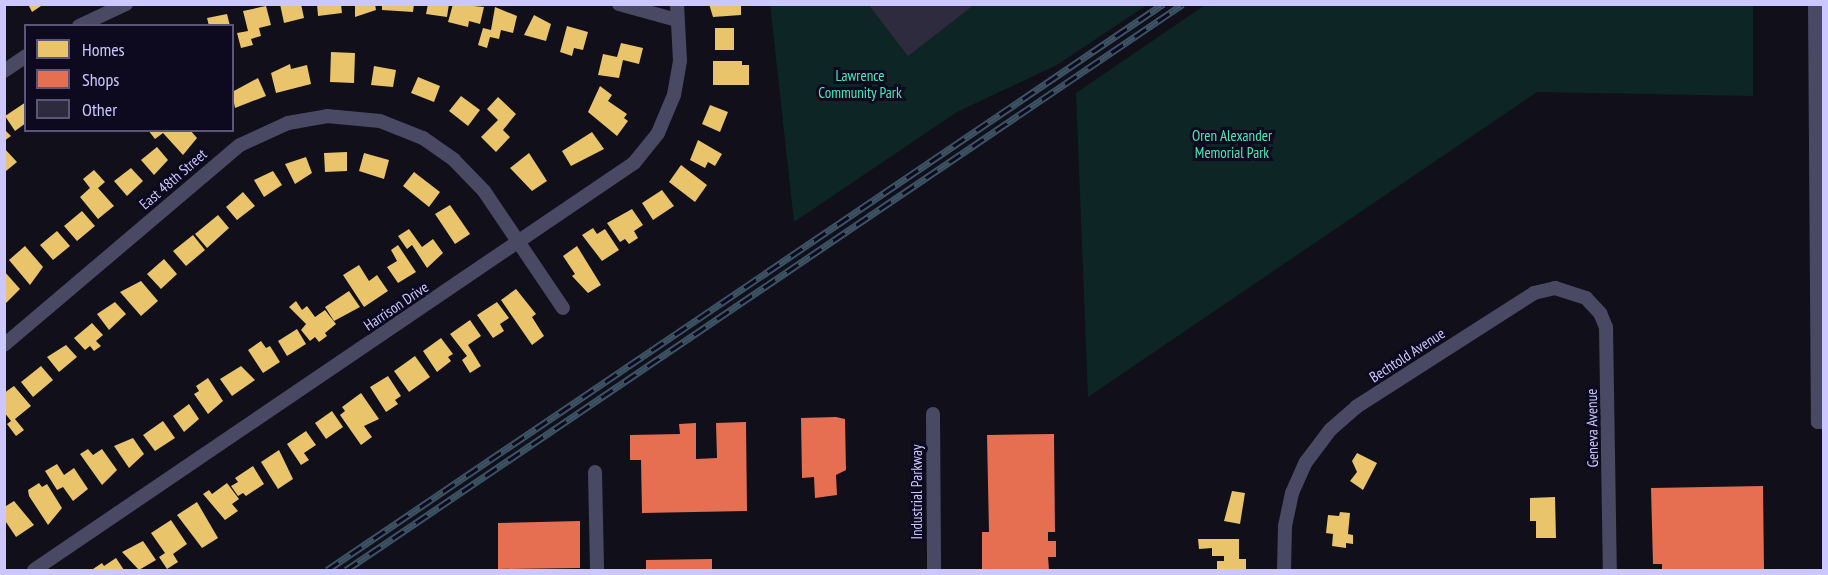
<!DOCTYPE html>
<style>
body{margin:0}
#map{position:relative;width:1828px;height:575px;overflow:hidden;background:#100f1a;font-family:"PT Sans Narrow",sans-serif}
div>[style]{position:absolute}
.green>*{inset:0;background:#0d2525}
.homes>*{inset:0;background:#e9c46a}
.shops>*{inset:0;background:#e76f51}
.building>*{inset:0;background:#2e2b3e}
.street>*{height:14px;margin:-7px;padding:0 7px;transform-origin:7px;border-radius:7px;background:#494964}
.rail>*{height:7px;margin-top:-3.5px;transform-origin:0;background:repeating-linear-gradient(90deg,#0d0a1f 0 14px,#3c5364 0 28px);box-sizing:border-box;border-block:2px solid #3c5364}
span{translate:-50% -50%;white-space:nowrap;text-align:center;line-height:1.15;-webkit-text-stroke:6px #0d0a1f;paint-order:stroke}
.park-label{font-size:15px;color:#49eaba}
.street-label{font-size:15px;color:#ccc8ff}
.frame{position:absolute;inset:0;border:6px solid #ccc8ff;pointer-events:none}
.legend{position:absolute;left:24px;top:24px;width:210px;height:108px;box-sizing:border-box;background:#0d0a1f;border:2px solid #595679;margin:0;padding:8px 10px;list-style:none;font-size:18px;color:#ccc8ff}
.legend li{display:flex;align-items:center;gap:12px;height:30px}
.legend b{width:30px;border:2px solid #595679}
</style>
<div id="map">
<div class="green">
<i style="clip-path:polygon(770px 4px,1147px 5px,1057px 65px,957px 112px,794px 222px)"></i>
<i style="clip-path:polygon(1205px 5px,1753px 5px,1753px 96px,1537px 92px,1088px 397px,1076px 93px)"></i>
</div>
<div class="homes">
<i style="clip-path:polygon(28px 4px,44px 4px,32px 12px)"></i>
<i style="clip-path:polygon(280px 4px,301px 4px,304px 18px,284px 23px)"></i>
<i style="clip-path:polygon(317px 4px,341px 4px,342px 13px,318px 16px)"></i>
<i style="clip-path:polygon(355px 4px,375px 4px,376px 10px,355px 17px)"></i>
<i style="clip-path:polygon(382px 4px,414px 4px,413px 12px,382px 10px)"></i>
<i style="clip-path:polygon(428px 4px,449px 4px,447px 17px,426px 14px)"></i>
<i style="clip-path:polygon(453px 4px,484px 7px,480px 24px,469px 21px,468px 27px,448px 22px)"></i>
<i style="clip-path:polygon(709px 4px,741px 4px,741px 15px,713px 17px)"></i>
<i style="clip-path:polygon(266px 6px,271px 25px,259px 28px,261px 36px,251px 39px,253px 45px,241px 48px,237px 33px,248px 31px,243px 11px)"></i>
<i style="clip-path:polygon(495px 7px,517px 16px,513px 33px,501px 30px,499px 39px,490px 37px,487px 48px,478px 45px,483px 28px,491px 30px)"></i>
<i style="clip-path:polygon(227px 14px,230px 26px,209px 26px,207px 18px)"></i>
<i style="clip-path:polygon(534px 15px,551px 24px,546px 41px,524px 35px)"></i>
<i style="clip-path:polygon(567px 26px,588px 32px,583px 50px,574px 48px,572px 56px,560px 52px)"></i>
<i style="clip-path:polygon(715px 28px,734px 28px,734px 50px,715px 50px)"></i>
<i style="clip-path:polygon(621px 43px,643px 48px,639px 64px,623px 60px,619px 78px,598px 75px,603px 54px,617px 57px)"></i>
<i style="clip-path:polygon(331px 52px,355px 53px,354px 83px,330px 82px)"></i>
<i style="clip-path:polygon(713px 61px,742px 61px,742px 65px,749px 65px,749px 85px,713px 85px)"></i>
<i style="clip-path:polygon(290px 64px,291px 69px,307px 65px,311px 84px,276px 93px,271px 73px)"></i>
<i style="clip-path:polygon(374px 66px,396px 70px,393px 87px,371px 85px)"></i>
<i style="clip-path:polygon(418px 77px,440px 86px,434px 102px,411px 93px)"></i>
<i style="clip-path:polygon(258px 78px,266px 96px,235px 108px,232px 92px)"></i>
<i style="clip-path:polygon(600px 86px,612px 95px,608px 101px,627px 114px,624px 118px,628px 121px,617px 136px,588px 112px)"></i>
<i style="clip-path:polygon(461px 96px,480px 110px,468px 126px,449px 111px)"></i>
<i style="clip-path:polygon(498px 97px,516px 114px,503px 130px,510px 137px,496px 152px,481px 137px,498px 120px,487px 109px)"></i>
<i style="clip-path:polygon(26px 102px,26px 123px,15px 131px,5px 116px)"></i>
<i style="clip-path:polygon(710px 105px,728px 112px,720px 132px,702px 124px)"></i>
<i style="clip-path:polygon(4px 129px,11px 136px,4px 141px)"></i>
<i style="clip-path:polygon(148px 130px,190px 130px,197px 138px,183px 155px,163px 133px,155px 139px)"></i>
<i style="clip-path:polygon(592px 132px,604px 149px,571px 166px,562px 151px)"></i>
<i style="clip-path:polygon(698px 140px,722px 154px,715px 166px,708px 162px,705px 168px,690px 160px)"></i>
<i style="clip-path:polygon(157px 147px,168px 160px,154px 175px,141px 160px)"></i>
<i style="clip-path:polygon(4px 148px,17px 162px,6px 171px,4px 169px)"></i>
<i style="clip-path:polygon(347px 152px,347px 171px,325px 172px,324px 153px)"></i>
<i style="clip-path:polygon(364px 153px,389px 160px,384px 179px,359px 171px)"></i>
<i style="clip-path:polygon(529px 153px,547px 181px,532px 191px,510px 168px)"></i>
<i style="clip-path:polygon(306px 157px,312px 173px,295px 184px,285px 164px)"></i>
<i style="clip-path:polygon(681px 165px,707px 185px,695px 202px,669px 182px)"></i>
<i style="clip-path:polygon(131px 168px,143px 181px,127px 196px,114px 181px)"></i>
<i style="clip-path:polygon(94px 170px,105px 182px,98px 188px,114px 206px,98px 219px,80px 197px,90px 188px,83px 179px)"></i>
<i style="clip-path:polygon(273px 171px,282px 185px,264px 197px,254px 180px)"></i>
<i style="clip-path:polygon(414px 172px,440px 192px,429px 207px,403px 186px)"></i>
<i style="clip-path:polygon(662px 190px,674px 206px,653px 220px,642px 203px)"></i>
<i style="clip-path:polygon(243px 192px,255px 206px,237px 220px,226px 207px)"></i>
<i style="clip-path:polygon(450px 205px,470px 234px,455px 244px,435px 214px)"></i>
<i style="clip-path:polygon(632px 209px,643px 225px,634px 231px,638px 238px,629px 244px,625px 239px,620px 242px,607px 223px)"></i>
<i style="clip-path:polygon(82px 211px,95px 226px,77px 241px,64px 226px)"></i>
<i style="clip-path:polygon(218px 215px,229px 228px,207px 248px,195px 234px)"></i>
<i style="clip-path:polygon(593px 228px,597px 234px,605px 229px,619px 250px,602px 261px,582px 235px)"></i>
<i style="clip-path:polygon(409px 229px,422px 247px,433px 239px,443px 253px,427px 268px,412px 245px,407px 249px,398px 236px)"></i>
<i style="clip-path:polygon(57px 231px,70px 246px,53px 260px,40px 245px)"></i>
<i style="clip-path:polygon(193px 235px,205px 250px,186px 266px,173px 251px)"></i>
<i style="clip-path:polygon(398px 245px,416px 272px,398px 283px,387px 267px,397px 261px,391px 250px)"></i>
<i style="clip-path:polygon(25px 246px,43px 267px,30px 285px,9px 260px)"></i>
<i style="clip-path:polygon(577px 246px,601px 285px,588px 293px,572px 276px,575px 274px,563px 256px)"></i>
<i style="clip-path:polygon(164px 259px,177px 274px,161px 289px,147px 274px)"></i>
<i style="clip-path:polygon(359px 265px,369px 281px,377px 275px,388px 291px,364px 307px,343px 275px)"></i>
<i style="clip-path:polygon(4px 271px,20px 289px,4px 305px)"></i>
<i style="clip-path:polygon(141px 281px,158px 301px,141px 316px,120px 292px)"></i>
<i style="clip-path:polygon(516px 289px,536px 314px,532px 317px,544px 336px,532px 345px,501px 300px)"></i>
<i style="clip-path:polygon(349px 291px,360px 307px,334px 321px,325px 307px)"></i>
<i style="clip-path:polygon(296px 301px,302px 310px,307px 306px,315px 317px,325px 310px,336px 324px,325px 333px,327px 336px,319px 342px,315px 337px,310px 341px,301px 330px,306px 324px,289px 307px)"></i>
<i style="clip-path:polygon(115px 302px,126px 314px,109px 330px,97px 314px)"></i>
<i style="clip-path:polygon(497px 302px,509px 318px,500px 324px,504px 331px,493px 338px,477px 315px)"></i>
<i style="clip-path:polygon(470px 320px,481px 336px,468px 345px,481px 366px,470px 373px,462px 360px,467px 356px,450px 334px)"></i>
<i style="clip-path:polygon(92px 323px,103px 335px,96px 341px,101px 346px,94px 351px,90px 346px,85px 350px,74px 338px)"></i>
<i style="clip-path:polygon(297px 329px,306px 344px,287px 356px,278px 341px)"></i>
<i style="clip-path:polygon(441px 338px,453px 354px,448px 357px,451px 361px,437px 372px,423px 351px)"></i>
<i style="clip-path:polygon(261px 341px,266px 348px,270px 346px,280px 362px,263px 373px,248px 350px)"></i>
<i style="clip-path:polygon(66px 345px,77px 357px,59px 372px,47px 357px)"></i>
<i style="clip-path:polygon(415px 356px,430px 377px,409px 392px,394px 371px)"></i>
<i style="clip-path:polygon(41px 366px,53px 380px,33px 397px,21px 382px)"></i>
<i style="clip-path:polygon(241px 366px,255px 380px,232px 396px,220px 379px)"></i>
<i style="clip-path:polygon(388px 376px,401px 396px,395px 400px,398px 404px,386px 412px,370px 387px)"></i>
<i style="clip-path:polygon(208px 378px,223px 401px,208px 414px,194px 394px,199px 391px,196px 386px)"></i>
<i style="clip-path:polygon(14px 386px,31px 406px,15px 419px,24px 430px,16px 436px,7px 424px,11px 421px,4px 412px,4px 393px)"></i>
<i style="clip-path:polygon(361px 393px,379px 419px,364px 426px,372px 437px,361px 445px,340px 415px,345px 411px,342px 407px)"></i>
<i style="clip-path:polygon(189px 404px,199px 419px,184px 432px,173px 416px)"></i>
<i style="clip-path:polygon(332px 411px,343px 427px,326px 439px,315px 423px)"></i>
<i style="clip-path:polygon(163px 421px,175px 438px,155px 451px,143px 435px)"></i>
<i style="clip-path:polygon(306px 431px,316px 445px,304px 453px,309px 460px,301px 465px,287px 444px)"></i>
<i style="clip-path:polygon(133px 438px,144px 454px,129px 468px,114px 446px)"></i>
<i style="clip-path:polygon(88px 449px,93px 455px,102px 449px,117px 470px,102px 485px,80px 454px)"></i>
<i style="clip-path:polygon(279px 450px,293px 479px,278px 489px,261px 462px)"></i>
<i style="clip-path:polygon(1357px 453px,1377px 463px,1363px 490px,1350px 481px,1357px 472px,1352px 461px)"></i>
<i style="clip-path:polygon(57px 464px,64px 475px,74px 468px,88px 489px,73px 501px,63px 487px,57px 490px,45px 471px)"></i>
<i style="clip-path:polygon(253px 466px,264px 484px,246px 496px,243px 493px,238px 496px,231px 486px,238px 482px,235px 478px)"></i>
<i style="clip-path:polygon(39px 483px,42px 487px,47px 484px,62px 508px,48px 525px,29px 496px,28px 490px)"></i>
<i style="clip-path:polygon(227px 483px,239px 499px,232px 504px,238px 511px,225px 520px,203px 494px,209px 490px,212px 494px)"></i>
<i style="clip-path:polygon(1232px 491px,1245px 493px,1240px 524px,1224px 521px)"></i>
<i style="clip-path:polygon(1555px 497px,1556px 538px,1536px 538px,1536px 521px,1530px 521px,1530px 498px)"></i>
<i style="clip-path:polygon(14px 501px,34px 525px,16px 537px,4px 519px,4px 503px,6px 506px)"></i>
<i style="clip-path:polygon(197px 502px,218px 538px,202px 548px,177px 515px)"></i>
<i style="clip-path:polygon(1340px 512px,1350px 513px,1348px 534px,1353px 535px,1353px 544px,1346px 543px,1346px 548px,1332px 546px,1333px 534px,1326px 533px,1328px 515px,1339px 516px)"></i>
<i style="clip-path:polygon(171px 520px,187px 544px,173px 554px,178px 562px,167px 569px,159px 557px,165px 553px,151px 533px)"></i>
<i style="clip-path:polygon(1198px 539px,1239px 539px,1239px 559px,1246px 559px,1246px 570px,1217px 570px,1217px 561px,1224px 561px,1224px 556px,1212px 556px,1212px 548px,1199px 549px)"></i>
<i style="clip-path:polygon(143px 541px,156px 560px,139px 570px,122px 552px)"></i>
<i style="clip-path:polygon(116px 558px,124px 570px,93px 569px,102px 563px,104px 566px)"></i>
</div>
<div class="shops">
<i style="clip-path:polygon(836px 417px,845px 419px,846px 470px,836px 475px,837px 495px,815px 498px,814px 477px,802px 478px,801px 418px)"></i>
<i style="clip-path:polygon(746px 422px,747px 511px,642px 513px,641px 460px,630px 460px,630px 435px,680px 434px,679px 424px,696px 423px,696px 459px,717px 458px,716px 423px)"></i>
<i style="clip-path:polygon(1054px 434px,1055px 532px,1048px 532px,1048px 541px,1056px 541px,1056px 557px,1048px 557px,1049px 570px,982px 570px,982px 532px,989px 532px,987px 435px)"></i>
<i style="clip-path:polygon(1763px 486px,1764px 570px,1662px 570px,1662px 564px,1653px 564px,1651px 488px)"></i>
<i style="clip-path:polygon(580px 521px,580px 568px,498px 569px,498px 523px)"></i>
<i style="clip-path:polygon(712px 559px,712px 570px,646px 570px,646px 560px)"></i>
</div>
<div class="building">
<i style="clip-path:polygon(868px 4px,975px 4px,908px 56px)"></i>
</div>
<div class="street">
<i style="left:619px;top:4px;width:60px;rotate:15.4deg"></i>
<i style="left:1815px;top:4px;width:418px;rotate:89.6deg"></i>
<i style="left:1818px;top:422px;width:6px"></i>
<i style="left:79px;top:26px;width:52px;rotate:-25.1deg"></i>
<i style="left:4px;top:71px;width:27px;rotate:-34deg"></i>
<i style="left:4px;top:345px;width:309px;rotate:-40.3deg"></i>
<i style="left:240px;top:145px;width:53px;rotate:-24.6deg"></i>
<i style="left:288px;top:123px;width:40px;rotate:-10deg"></i>
<i style="left:327px;top:116px;width:53px;rotate:5.4deg"></i>
<i style="left:380px;top:121px;width:46px;rotate:21.6deg"></i>
<i style="left:423px;top:138px;width:38px;rotate:35deg"></i>
<i style="left:454px;top:160px;width:43px;rotate:45.9deg"></i>
<i style="left:484px;top:191px;width:141px;rotate:56deg"></i>
<i style="left:933px;top:414px;width:156px;rotate:89.6deg"></i>
<i style="left:595px;top:472px;width:98px;rotate:88.8deg"></i>
<i style="left:34px;top:570px;width:725px;rotate:-34.15deg"></i>
<i style="left:634px;top:163px;width:38px;rotate:-51deg"></i>
<i style="left:658px;top:133px;width:41px;rotate:-67.2deg"></i>
<i style="left:674px;top:95px;width:35px;rotate:-80deg"></i>
<i style="left:680px;top:61px;width:57px;rotate:-93deg"></i>
<i style="left:1284px;top:570px;width:44px;rotate:-88.7deg"></i>
<i style="left:1285px;top:526px;width:34px;rotate:-78deg"></i>
<i style="left:1292px;top:493px;width:34px;rotate:-66deg"></i>
<i style="left:1306px;top:462px;width:40px;rotate:-53deg"></i>
<i style="left:1330px;top:430px;width:35px;rotate:-41deg"></i>
<i style="left:1356px;top:407px;width:211px;rotate:-32.6deg"></i>
<i style="left:1534px;top:293px;width:22px;rotate:-13deg"></i>
<i style="left:1555px;top:288px;width:33px;rotate:18deg"></i>
<i style="left:1586px;top:298px;width:21px;rotate:47deg"></i>
<i style="left:1600px;top:313px;width:15px;rotate:67deg"></i>
<i style="left:1606px;top:327px;width:243px;rotate:89.1deg"></i>
</div>
<div class="rail">
<i style="left:327px;top:570px;width:1010px;rotate:-34.1deg"></i>
<i style="left:346px;top:570px;width:1010px;rotate:-34.07deg"></i>
</div>
<div class="park-label">
<span style="left:860px;top:84px">Lawrence<br>Community Park</span>
<span style="left:1232px;top:144px">Oren Alexander<br>Memorial Park</span>
</div>
<div class="street-label">
<span style="left:173px;top:179px;rotate:-41deg">East 48th Street</span>
<span style="left:396px;top:306px;rotate:-34deg">Harrison Drive</span>
<span style="left:1407px;top:355px;rotate:-33deg">Bechtold Avenue</span>
<span style="left:1592px;top:428px;rotate:-91deg">Geneva Avenue</span>
<span style="left:917px;top:492px;rotate:-90deg">Industrial Parkway</span>
</div>
<div class="frame"></div>
<ul class="legend">
<li><b style="height:16px;background:#e9c46a"></b>Homes</li>
<li><b style="height:16px;background:#e76f51"></b>Shops</li>
<li><b style="height:16px;background:#2e2b3e"></b>Other</li>
</ul>
</div>
